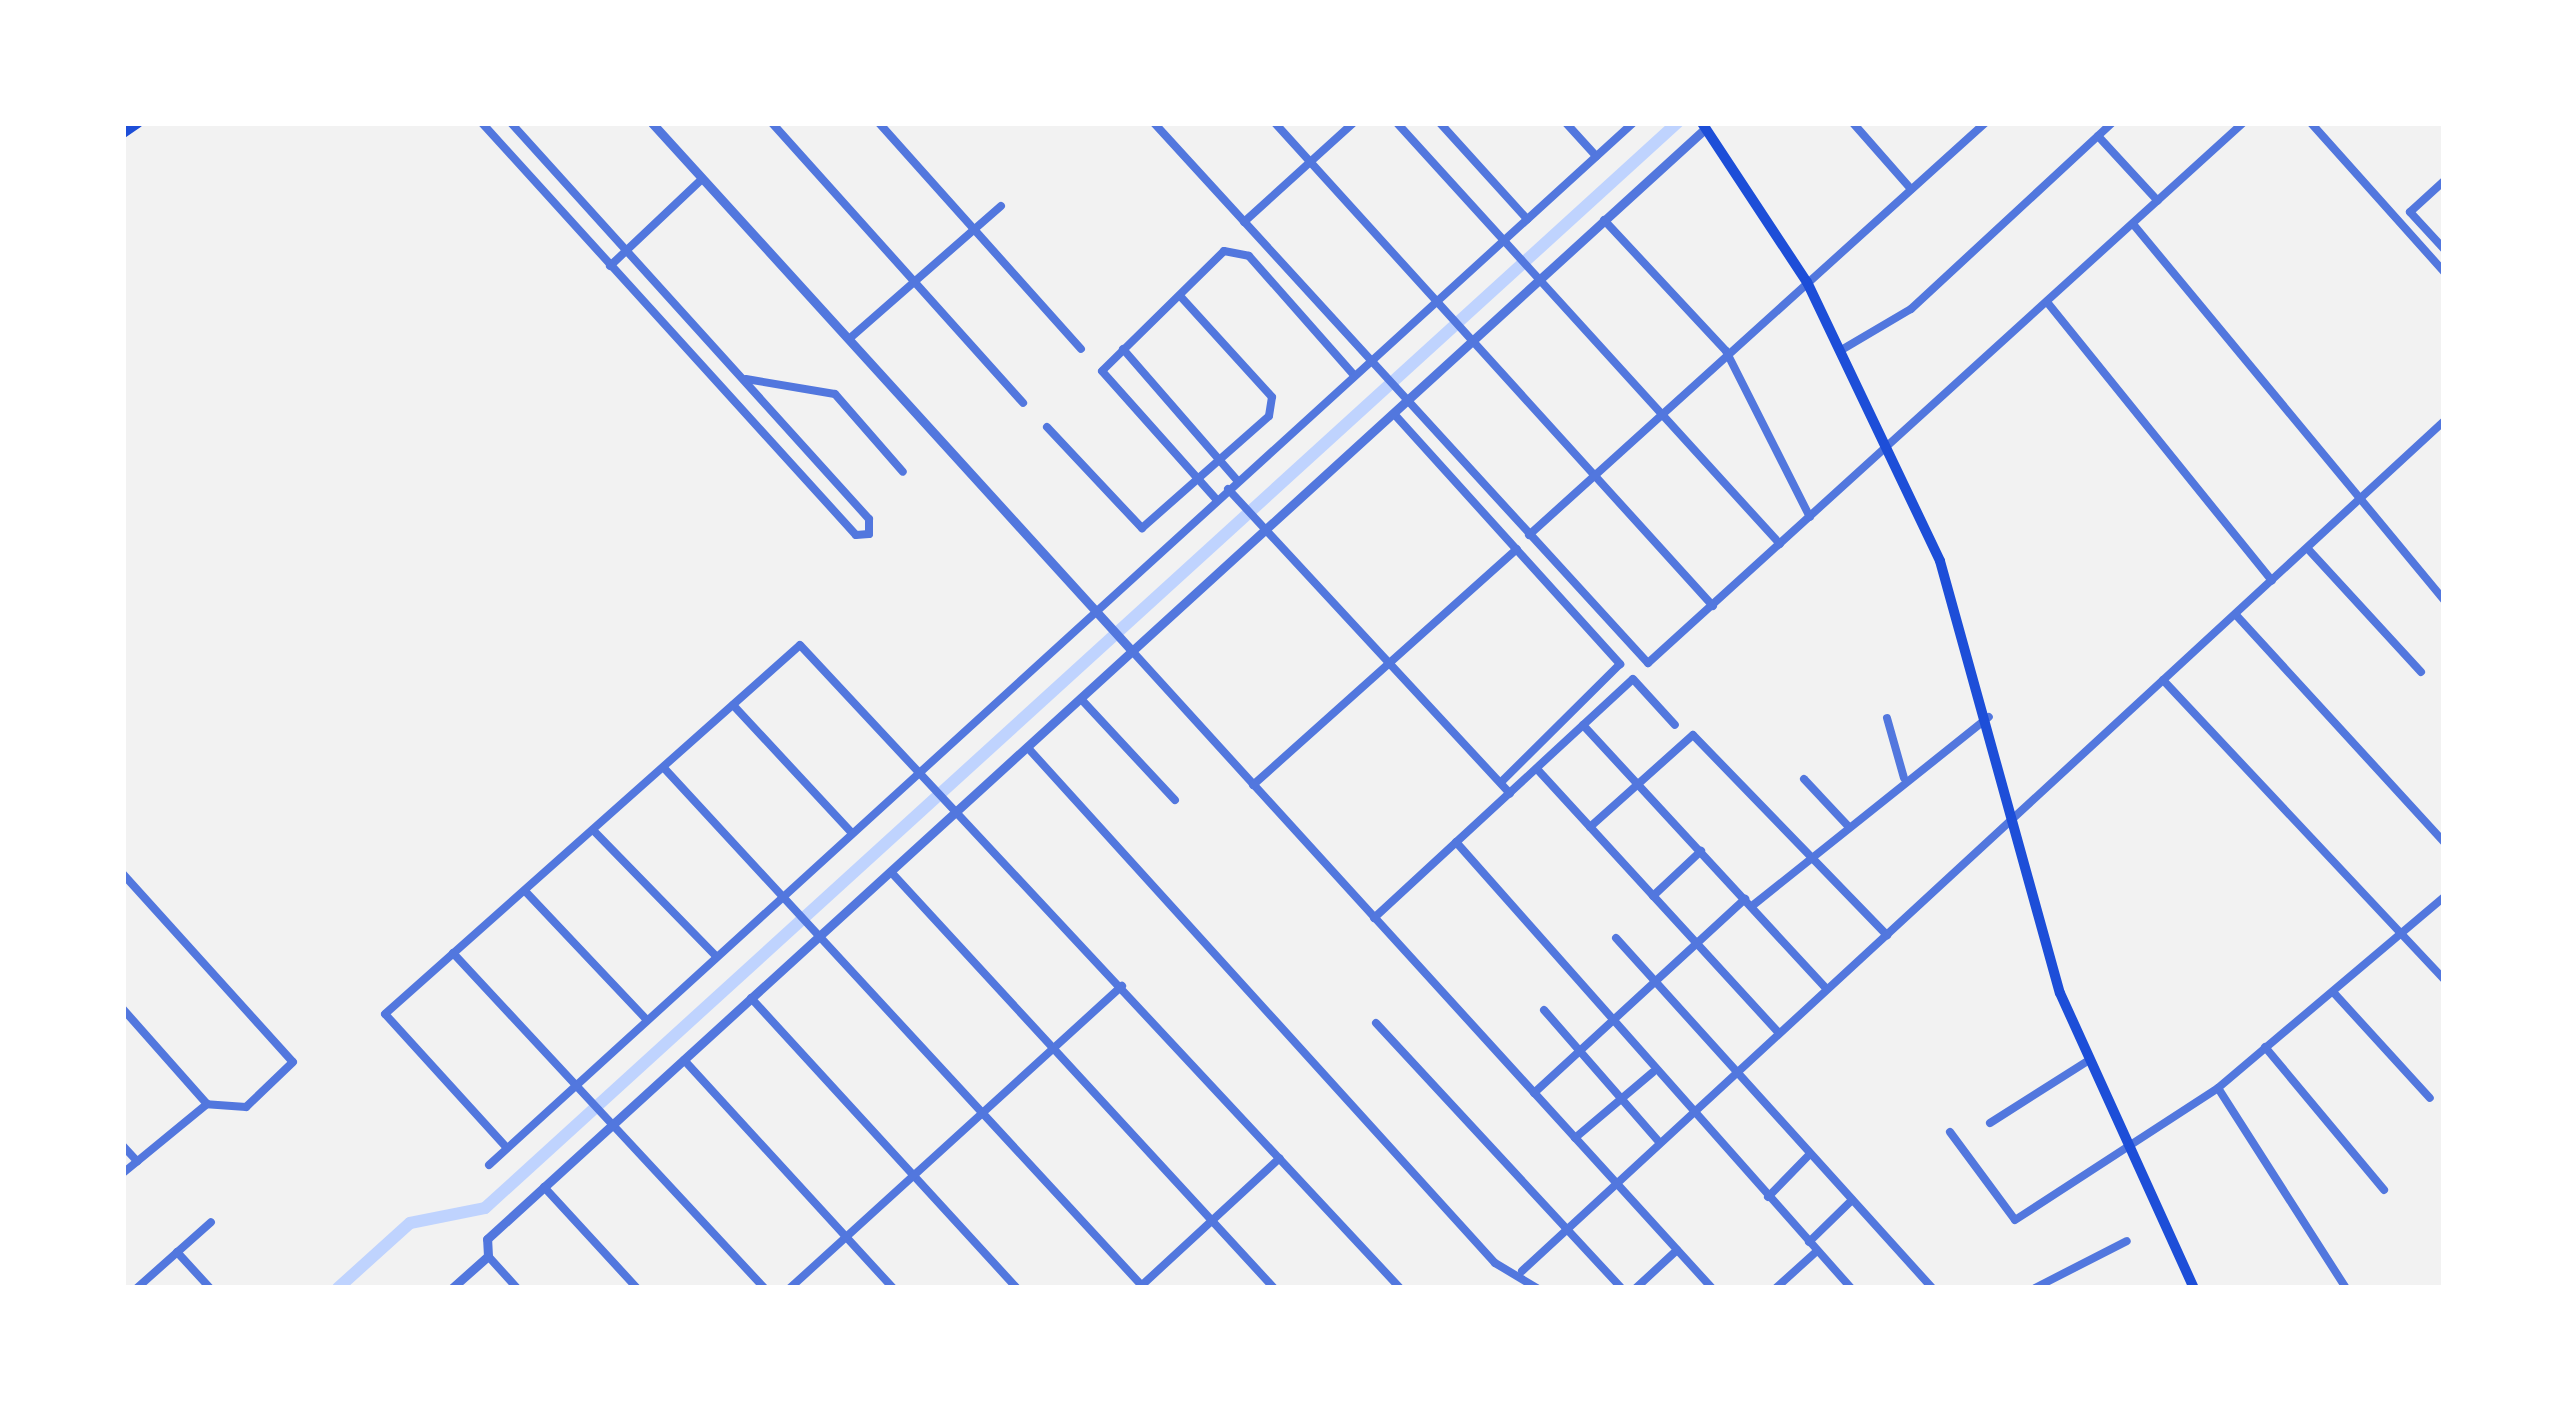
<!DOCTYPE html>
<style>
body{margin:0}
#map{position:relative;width:2567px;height:1411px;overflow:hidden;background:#f2f2f2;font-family:"DejaVu Sans",sans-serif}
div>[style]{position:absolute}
.canal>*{height:12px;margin:-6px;padding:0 6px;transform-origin:6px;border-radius:6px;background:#bfd3fe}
.minor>*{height:8px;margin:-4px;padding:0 4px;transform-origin:4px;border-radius:4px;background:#5277de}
.tertiary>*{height:9px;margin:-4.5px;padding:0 4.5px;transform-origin:4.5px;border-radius:4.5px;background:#5277de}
.secondary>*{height:10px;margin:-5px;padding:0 5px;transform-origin:5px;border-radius:5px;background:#1d4ed8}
span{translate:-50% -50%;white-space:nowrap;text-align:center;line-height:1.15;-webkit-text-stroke:12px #fff;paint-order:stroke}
.frame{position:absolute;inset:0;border:126px solid #fff;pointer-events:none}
</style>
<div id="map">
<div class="canal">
<i style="left:338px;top:1288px;width:97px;rotate:-42.1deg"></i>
<i style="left:410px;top:1223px;width:76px;rotate:-11.3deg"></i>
<i style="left:485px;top:1208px;width:1612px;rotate:-42.31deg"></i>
</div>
<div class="minor">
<i style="left:482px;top:123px;width:556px;rotate:47.77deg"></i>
<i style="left:856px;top:535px;width:13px;rotate:-4deg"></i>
<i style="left:869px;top:534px;width:15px;rotate:-90deg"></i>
<i style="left:869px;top:519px;width:534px;rotate:-132.11deg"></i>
<i style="left:772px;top:123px;width:376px;rotate:48.1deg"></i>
<i style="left:879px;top:123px;width:303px;rotate:48.2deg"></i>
<i style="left:1154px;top:123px;width:732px;rotate:47.55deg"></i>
<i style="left:1648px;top:663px;width:804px;rotate:-42.23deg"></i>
<i style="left:1275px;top:123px;width:652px;rotate:47.8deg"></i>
<i style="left:1397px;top:123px;width:569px;rotate:47.71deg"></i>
<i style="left:1440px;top:123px;width:130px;rotate:47.8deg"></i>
<i style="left:1566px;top:123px;width:45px;rotate:47.7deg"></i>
<i style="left:1853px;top:123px;width:88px;rotate:48.7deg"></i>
<i style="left:2311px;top:123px;width:200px;rotate:48.2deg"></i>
<i style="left:2098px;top:136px;width:88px;rotate:47.3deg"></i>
<i style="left:2444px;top:181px;width:46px;rotate:137.6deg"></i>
<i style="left:2410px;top:212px;width:50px;rotate:47.4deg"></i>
<i style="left:1604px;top:220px;width:179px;rotate:47deg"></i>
<i style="left:1726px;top:351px;width:186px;rotate:63.2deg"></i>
<i style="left:1244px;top:222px;width:147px;rotate:-42.2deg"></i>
<i style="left:2133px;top:224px;width:488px;rotate:50.4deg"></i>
<i style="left:610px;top:266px;width:127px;rotate:-43.4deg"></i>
<i style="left:2047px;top:302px;width:358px;rotate:51.1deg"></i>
<i style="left:849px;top:339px;width:202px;rotate:-41.2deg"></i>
<i style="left:1123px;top:349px;width:174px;rotate:49deg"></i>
<i style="left:1843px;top:349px;width:79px;rotate:-30.5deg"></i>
<i style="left:1911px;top:309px;width:274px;rotate:-42.8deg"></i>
<i style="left:746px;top:379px;width:90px;rotate:9.6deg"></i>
<i style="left:835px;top:394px;width:103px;rotate:48.9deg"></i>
<i style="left:1395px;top:415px;width:336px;rotate:47.9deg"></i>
<i style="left:1620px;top:664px;width:168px;rotate:135.2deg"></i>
<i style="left:1047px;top:427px;width:139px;rotate:46.8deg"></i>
<i style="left:1142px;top:528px;width:169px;rotate:-41.4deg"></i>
<i style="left:1269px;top:416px;width:19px;rotate:-81deg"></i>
<i style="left:1272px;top:397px;width:137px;rotate:-132.3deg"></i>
<i style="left:1228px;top:489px;width:415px;rotate:47.2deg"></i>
<i style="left:1216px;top:499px;width:171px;rotate:-131.7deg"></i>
<i style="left:1102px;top:371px;width:171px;rotate:-44.5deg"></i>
<i style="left:1224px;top:251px;width:25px;rotate:11deg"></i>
<i style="left:1249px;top:256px;width:159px;rotate:48.6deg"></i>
<i style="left:1529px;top:535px;width:615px;rotate:-42.1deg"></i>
<i style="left:2308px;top:549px;width:167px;rotate:47.4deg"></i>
<i style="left:2236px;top:615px;width:308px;rotate:47.5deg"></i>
<i style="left:1133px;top:652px;width:860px;rotate:47.69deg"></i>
<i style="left:2163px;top:680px;width:410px;rotate:46.8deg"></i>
<i style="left:1081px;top:699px;width:138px;rotate:47.1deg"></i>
<i style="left:733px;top:705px;width:172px;rotate:47.1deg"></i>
<i style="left:1887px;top:718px;width:62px;rotate:74.2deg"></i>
<i style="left:1583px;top:725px;width:359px;rotate:47.3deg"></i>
<i style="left:1028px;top:748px;width:695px;rotate:47.8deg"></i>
<i style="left:1495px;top:1263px;width:49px;rotate:30.8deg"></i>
<i style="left:664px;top:768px;width:708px;rotate:47.29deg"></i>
<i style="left:1537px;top:769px;width:358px;rotate:47.5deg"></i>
<i style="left:1804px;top:779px;width:63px;rotate:46.9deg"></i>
<i style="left:1253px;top:785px;width:354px;rotate:-41.8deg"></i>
<i style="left:1590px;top:827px;width:138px;rotate:-41.8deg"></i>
<i style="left:1693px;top:735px;width:279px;rotate:45.9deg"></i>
<i style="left:593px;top:830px;width:176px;rotate:45.7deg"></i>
<i style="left:1456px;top:842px;width:596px;rotate:48.47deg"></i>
<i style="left:891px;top:872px;width:565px;rotate:47.37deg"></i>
<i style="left:123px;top:874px;width:253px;rotate:47.9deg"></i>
<i style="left:293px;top:1062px;width:65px;rotate:136.2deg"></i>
<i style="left:246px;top:1107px;width:39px;rotate:-176deg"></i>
<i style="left:207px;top:1104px;width:127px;rotate:-131.5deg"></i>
<i style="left:525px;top:891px;width:176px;rotate:46.6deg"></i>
<i style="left:1653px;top:896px;width:66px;rotate:-43.2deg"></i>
<i style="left:1752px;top:906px;width:303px;rotate:-38.6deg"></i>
<i style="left:1374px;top:918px;width:352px;rotate:-42.7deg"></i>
<i style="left:1633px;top:679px;width:62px;rotate:47.6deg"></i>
<i style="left:1616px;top:938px;width:472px;rotate:47.9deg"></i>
<i style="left:453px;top:953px;width:457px;rotate:47.1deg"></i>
<i style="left:2334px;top:993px;width:142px;rotate:47.6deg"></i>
<i style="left:751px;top:998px;width:394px;rotate:47.5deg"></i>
<i style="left:1544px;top:1010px;width:176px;rotate:48.9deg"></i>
<i style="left:1376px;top:1023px;width:361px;rotate:47.2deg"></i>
<i style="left:2265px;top:1047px;width:186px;rotate:50.2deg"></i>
<i style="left:684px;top:1060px;width:309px;rotate:47.5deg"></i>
<i style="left:2218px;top:1088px;width:237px;rotate:57.4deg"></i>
<i style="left:1534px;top:1093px;width:287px;rotate:-42.6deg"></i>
<i style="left:1990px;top:1123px;width:114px;rotate:-32.4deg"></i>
<i style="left:1950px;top:1132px;width:109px;rotate:53.5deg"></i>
<i style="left:2015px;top:1220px;width:242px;rotate:-33deg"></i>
<i style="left:2218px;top:1088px;width:296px;rotate:-40.2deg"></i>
<i style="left:1575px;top:1138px;width:102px;rotate:-40.2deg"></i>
<i style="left:123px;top:1146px;width:21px;rotate:47deg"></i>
<i style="left:507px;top:1148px;width:181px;rotate:-132.3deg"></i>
<i style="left:385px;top:1014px;width:555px;rotate:-41.64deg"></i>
<i style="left:800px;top:645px;width:879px;rotate:46.98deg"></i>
<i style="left:489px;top:1165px;width:1547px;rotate:-42.33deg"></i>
<i style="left:123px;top:1173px;width:109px;rotate:-39.4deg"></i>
<i style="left:544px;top:1187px;width:137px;rotate:47.4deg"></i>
<i style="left:1768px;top:1197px;width:60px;rotate:-45.7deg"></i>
<i style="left:1809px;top:1242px;width:60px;rotate:-44.3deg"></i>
<i style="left:177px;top:1252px;width:49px;rotate:47.5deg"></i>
<i style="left:488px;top:1256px;width:43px;rotate:47.8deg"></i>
<i style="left:1522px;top:1271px;width:1254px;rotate:-42.67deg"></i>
<i style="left:1140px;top:1287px;width:190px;rotate:-42.7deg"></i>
<i style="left:137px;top:1288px;width:99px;rotate:-41.7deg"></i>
<i style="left:790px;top:1288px;width:449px;rotate:-42.3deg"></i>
<i style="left:1636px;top:1288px;width:56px;rotate:-42.8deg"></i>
<i style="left:1776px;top:1288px;width:55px;rotate:-42.1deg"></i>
<i style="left:2035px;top:1288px;width:103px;rotate:-27.1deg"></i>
</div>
<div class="tertiary">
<i style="left:652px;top:123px;width:715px;rotate:47.72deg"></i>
<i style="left:452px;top:1288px;width:48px;rotate:-41.6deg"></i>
<i style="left:488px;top:1256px;width:17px;rotate:-93deg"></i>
<i style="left:487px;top:1239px;width:1649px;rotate:-42.35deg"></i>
</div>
<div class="secondary">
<i style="left:1702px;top:123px;width:191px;rotate:56.6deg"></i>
<i style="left:1807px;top:282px;width:309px;rotate:64.5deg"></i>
<i style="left:1940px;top:561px;width:448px;rotate:74.5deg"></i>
<i style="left:2060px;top:993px;width:324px;rotate:65.6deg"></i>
<i style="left:123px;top:133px;width:18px;rotate:-34deg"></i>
</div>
<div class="frame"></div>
</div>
